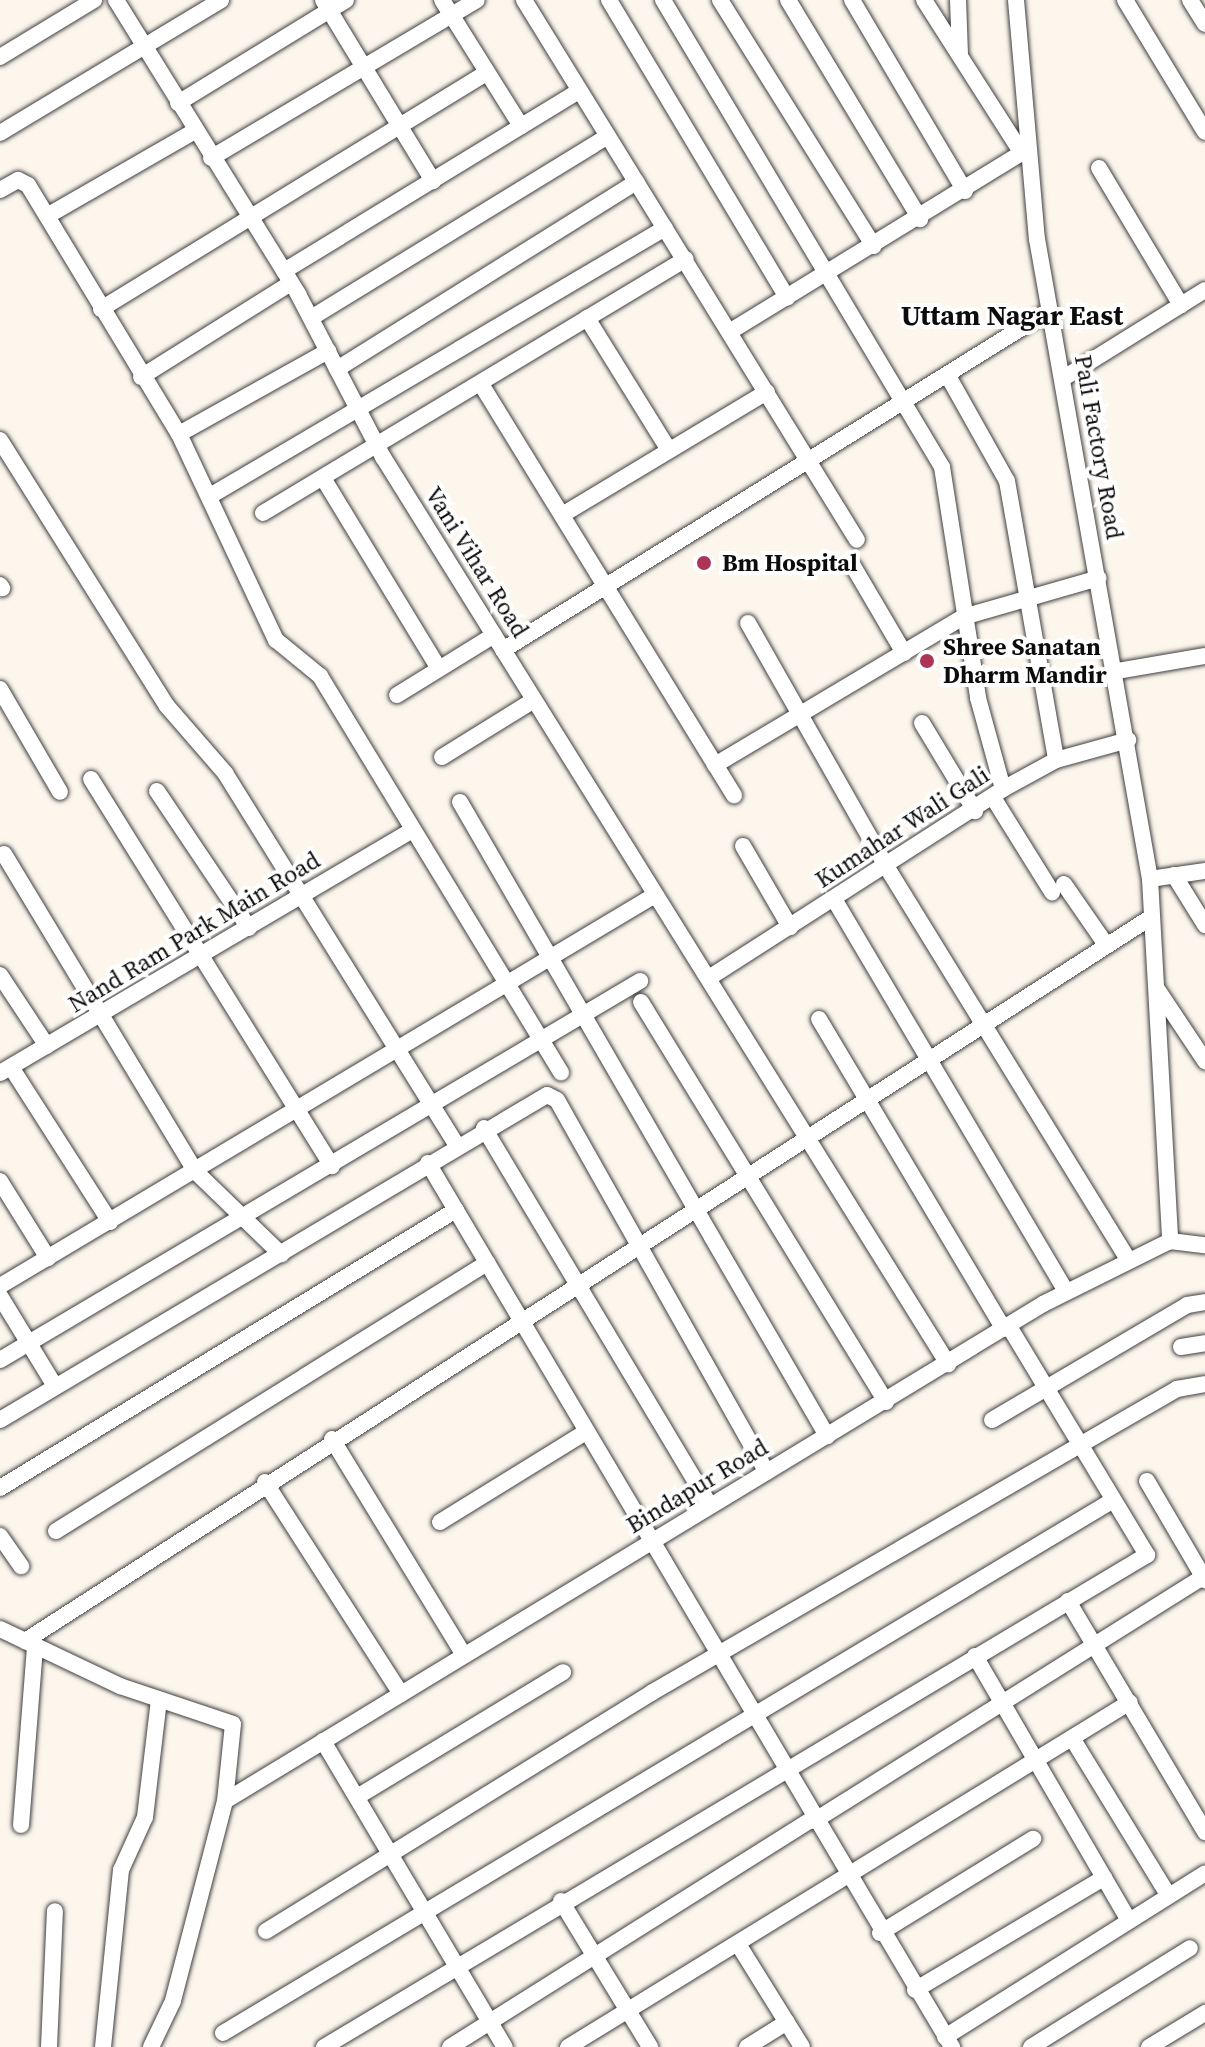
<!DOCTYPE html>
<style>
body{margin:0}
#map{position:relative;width:1205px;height:2047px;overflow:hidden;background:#fdf6ed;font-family:"Source Serif 4",serif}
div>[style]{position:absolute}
.roads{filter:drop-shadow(0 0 2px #3f3f3f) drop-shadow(0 0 2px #3f3f3f)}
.minor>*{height:16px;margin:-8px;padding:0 8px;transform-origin:8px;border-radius:8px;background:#fff}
.dots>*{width:22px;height:22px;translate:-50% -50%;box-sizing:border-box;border:4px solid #fff;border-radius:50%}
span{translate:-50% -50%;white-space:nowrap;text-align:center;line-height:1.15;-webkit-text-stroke:8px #fff;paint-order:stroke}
.street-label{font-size:24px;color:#0c0c0c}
.poi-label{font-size:24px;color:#0c0c0c;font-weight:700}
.left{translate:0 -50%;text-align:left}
.quarter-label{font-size:28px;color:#0c0c0c;font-weight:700}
</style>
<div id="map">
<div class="roads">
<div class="minor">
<i style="left:116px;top:0;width:346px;rotate:58.2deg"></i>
<i style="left:298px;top:294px;width:184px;rotate:62.5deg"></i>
<i style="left:383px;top:457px;width:1069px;rotate:58.08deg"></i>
<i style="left:323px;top:0;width:212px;rotate:58.7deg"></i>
<i style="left:442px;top:0;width:149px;rotate:57.9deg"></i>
<i style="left:524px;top:0;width:634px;rotate:58.34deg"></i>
<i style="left:609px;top:0;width:347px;rotate:59.1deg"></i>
<i style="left:663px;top:0;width:544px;rotate:59.14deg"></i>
<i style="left:942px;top:467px;width:234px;rotate:81.1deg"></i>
<i style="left:978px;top:698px;width:94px;rotate:74.6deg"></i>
<i style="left:720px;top:0;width:290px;rotate:58deg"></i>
<i style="left:788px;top:0;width:256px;rotate:58.9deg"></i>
<i style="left:852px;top:0;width:222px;rotate:59.4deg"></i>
<i style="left:924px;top:0;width:182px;rotate:57.4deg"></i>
<i style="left:958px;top:0;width:54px;rotate:87.9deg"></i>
<i style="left:1016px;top:0;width:240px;rotate:85deg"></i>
<i style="left:1037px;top:239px;width:650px;rotate:79.99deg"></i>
<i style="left:1150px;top:879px;width:363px;rotate:86.8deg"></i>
<i style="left:1125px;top:0;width:154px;rotate:58.8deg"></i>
<i style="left:1190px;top:0;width:28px;rotate:58deg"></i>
<i style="left:0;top:57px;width:110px;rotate:-31.2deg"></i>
<i style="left:178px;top:103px;width:197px;rotate:-31.5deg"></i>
<i style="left:0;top:133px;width:258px;rotate:-31deg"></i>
<i style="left:211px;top:158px;width:309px;rotate:-30.7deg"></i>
<i style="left:1099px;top:168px;width:160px;rotate:59.1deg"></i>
<i style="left:0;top:190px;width:21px;rotate:-29deg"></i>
<i style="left:18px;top:180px;width:11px;rotate:27deg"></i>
<i style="left:28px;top:185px;width:291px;rotate:58.8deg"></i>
<i style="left:179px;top:434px;width:228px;rotate:64.8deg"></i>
<i style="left:276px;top:640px;width:57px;rotate:39.3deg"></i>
<i style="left:320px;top:676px;width:464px;rotate:58.7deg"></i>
<i style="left:47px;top:216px;width:171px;rotate:-29.9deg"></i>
<i style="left:284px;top:271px;width:346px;rotate:-31.4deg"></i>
<i style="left:101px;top:309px;width:453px;rotate:-31.5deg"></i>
<i style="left:311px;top:318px;width:348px;rotate:-31.5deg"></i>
<i style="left:587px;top:318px;width:155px;rotate:58.2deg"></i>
<i style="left:731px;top:331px;width:348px;rotate:-31.5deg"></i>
<i style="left:337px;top:369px;width:353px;rotate:-32deg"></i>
<i style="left:948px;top:376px;width:120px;rotate:60.7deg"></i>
<i style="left:1007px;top:481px;width:283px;rotate:80deg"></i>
<i style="left:141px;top:377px;width:177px;rotate:-32.1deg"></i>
<i style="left:1062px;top:379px;width:168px;rotate:-31.9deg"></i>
<i style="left:481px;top:384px;width:483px;rotate:58.4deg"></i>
<i style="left:179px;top:434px;width:171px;rotate:-29.1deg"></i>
<i style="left:0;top:440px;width:314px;rotate:57.9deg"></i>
<i style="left:167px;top:706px;width:89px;rotate:49.1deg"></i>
<i style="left:225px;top:773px;width:438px;rotate:58.1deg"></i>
<i style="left:323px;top:478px;width:223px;rotate:58.7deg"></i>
<i style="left:210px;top:496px;width:528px;rotate:-30.5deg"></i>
<i style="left:263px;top:513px;width:493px;rotate:-31deg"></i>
<i style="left:562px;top:515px;width:239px;rotate:-31deg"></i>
<i style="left:853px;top:566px;width:101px;rotate:59.6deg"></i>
<i style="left:0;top:585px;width:4px;rotate:56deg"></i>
<i style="left:748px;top:623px;width:279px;rotate:60.4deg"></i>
<i style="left:886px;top:866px;width:462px;rotate:58.4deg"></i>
<i style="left:503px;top:650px;width:643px;rotate:-31.84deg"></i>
<i style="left:1117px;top:671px;width:89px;rotate:-9.7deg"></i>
<i style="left:0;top:689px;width:119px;rotate:59.8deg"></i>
<i style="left:397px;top:695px;width:114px;rotate:-31.7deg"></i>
<i style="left:922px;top:723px;width:103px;rotate:58.9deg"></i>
<i style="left:442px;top:757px;width:108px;rotate:-31.8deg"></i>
<i style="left:715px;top:765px;width:289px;rotate:-30.8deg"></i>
<i style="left:963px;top:617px;width:141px;rotate:-16deg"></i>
<i style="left:91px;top:779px;width:456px;rotate:58.1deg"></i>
<i style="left:157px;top:791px;width:165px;rotate:56.1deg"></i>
<i style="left:994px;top:799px;width:110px;rotate:58.1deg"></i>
<i style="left:460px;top:802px;width:733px;rotate:59.93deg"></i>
<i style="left:743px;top:846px;width:94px;rotate:59.9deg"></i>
<i style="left:4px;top:854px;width:370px;rotate:58.9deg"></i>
<i style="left:195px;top:1171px;width:120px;rotate:44deg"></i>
<i style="left:1174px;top:875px;width:59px;rotate:58.2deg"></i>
<i style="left:1150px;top:879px;width:56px;rotate:-8.3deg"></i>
<i style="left:1064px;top:884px;width:75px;rotate:55.3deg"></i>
<i style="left:834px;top:899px;width:456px;rotate:59.4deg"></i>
<i style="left:0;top:975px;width:85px;rotate:56.5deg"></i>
<i style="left:712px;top:976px;width:346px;rotate:-32.7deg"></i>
<i style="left:1003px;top:789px;width:60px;rotate:-28.7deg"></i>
<i style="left:1056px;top:760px;width:75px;rotate:-15.5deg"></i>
<i style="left:1157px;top:989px;width:87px;rotate:56.3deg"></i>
<i style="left:641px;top:1002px;width:469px;rotate:58.5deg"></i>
<i style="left:819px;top:1019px;width:361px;rotate:59.2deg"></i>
<i style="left:11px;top:1067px;width:184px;rotate:57.4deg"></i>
<i style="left:0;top:1073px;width:479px;rotate:-30.5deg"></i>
<i style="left:484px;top:1128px;width:440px;rotate:59.1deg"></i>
<i style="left:428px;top:1163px;width:1028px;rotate:59.34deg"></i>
<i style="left:0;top:1181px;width:91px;rotate:58.1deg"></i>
<i style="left:0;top:1286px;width:763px;rotate:-30.83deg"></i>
<i style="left:0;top:1296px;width:105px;rotate:58.6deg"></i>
<i style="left:1181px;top:1347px;width:24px;rotate:-9deg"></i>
<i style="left:0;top:1360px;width:744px;rotate:-30.63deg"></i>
<i style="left:0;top:1420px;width:636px;rotate:-30.72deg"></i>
<i style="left:547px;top:1095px;width:11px;rotate:27deg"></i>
<i style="left:557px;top:1100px;width:427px;rotate:60.6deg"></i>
<i style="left:992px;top:1420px;width:226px;rotate:-30.5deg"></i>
<i style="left:1187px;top:1305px;width:18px;rotate:-9deg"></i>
<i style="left:332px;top:1439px;width:253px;rotate:58.6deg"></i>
<i style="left:1147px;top:1481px;width:115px;rotate:59.6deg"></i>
<i style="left:265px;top:1482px;width:252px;rotate:57.3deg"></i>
<i style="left:0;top:1488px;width:534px;rotate:-31.37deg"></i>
<i style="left:440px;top:1522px;width:172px;rotate:-31.7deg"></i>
<i style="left:56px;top:1531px;width:508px;rotate:-31.87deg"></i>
<i style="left:0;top:1536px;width:37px;rotate:55deg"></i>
<i style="left:1068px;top:1601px;width:269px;rotate:59.3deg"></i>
<i style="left:0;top:1629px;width:133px;rotate:25.4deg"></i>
<i style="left:120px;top:1686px;width:119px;rotate:18.6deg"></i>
<i style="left:233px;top:1724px;width:77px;rotate:95.9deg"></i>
<i style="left:225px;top:1801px;width:207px;rotate:104.6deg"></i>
<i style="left:173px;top:2001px;width:51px;rotate:115.6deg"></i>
<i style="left:25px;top:1641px;width:1337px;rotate:-32.73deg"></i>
<i style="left:975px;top:1656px;width:306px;rotate:59.8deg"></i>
<i style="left:1072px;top:1738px;width:185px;rotate:58.5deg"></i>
<i style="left:323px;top:1741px;width:356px;rotate:59.3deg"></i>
<i style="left:357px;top:1797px;width:241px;rotate:-31.2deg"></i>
<i style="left:225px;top:1801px;width:957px;rotate:-31.28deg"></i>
<i style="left:1043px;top:1304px;width:142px;rotate:-26.4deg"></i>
<i style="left:1170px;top:1241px;width:35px;rotate:7deg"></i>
<i style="left:814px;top:1821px;width:461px;rotate:-32.1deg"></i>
<i style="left:21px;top:1825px;width:180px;rotate:-85.5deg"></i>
<i style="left:561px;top:1901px;width:171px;rotate:58.6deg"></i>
<i style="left:266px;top:1931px;width:453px;rotate:-31.7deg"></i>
<i style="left:651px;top:1693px;width:608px;rotate:-30.03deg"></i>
<i style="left:1177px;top:1389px;width:28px;rotate:-10deg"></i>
<i style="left:880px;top:1933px;width:180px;rotate:-31.6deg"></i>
<i style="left:738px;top:1944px;width:121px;rotate:58.1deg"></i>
<i style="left:915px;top:1990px;width:220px;rotate:-30.7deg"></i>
<i style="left:223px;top:2033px;width:1036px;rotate:-30.9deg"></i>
<i style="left:945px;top:2037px;width:307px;rotate:-32.2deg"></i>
<i style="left:49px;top:2047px;width:136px;rotate:-87.5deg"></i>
<i style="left:103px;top:2047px;width:178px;rotate:-84.2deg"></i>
<i style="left:121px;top:1870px;width:58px;rotate:-65.6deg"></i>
<i style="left:145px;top:1817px;width:118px;rotate:-83.2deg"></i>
<i style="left:324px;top:2047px;width:959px;rotate:-30.87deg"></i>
<i style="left:1147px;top:1555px;width:267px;rotate:-121.1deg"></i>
<i style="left:450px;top:2047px;width:429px;rotate:-32.2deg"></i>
<i style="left:568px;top:2047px;width:659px;rotate:-31.54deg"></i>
<i style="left:747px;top:2047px;width:47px;rotate:-32deg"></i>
<i style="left:1031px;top:2047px;width:187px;rotate:-31.9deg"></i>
<i style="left:1149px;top:2047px;width:66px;rotate:-31.3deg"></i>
</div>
</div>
<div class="dots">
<i style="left:704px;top:563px;background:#ac3456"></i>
<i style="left:927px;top:661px;background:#ac3456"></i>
</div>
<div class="street-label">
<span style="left:1099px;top:447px;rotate:80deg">Pali Factory Road</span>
<span style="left:477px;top:562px;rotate:58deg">Vani Vihar Road</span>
<span style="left:902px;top:827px;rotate:-33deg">Kumahar Wali Gali</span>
<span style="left:194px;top:932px;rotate:-31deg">Nand Ram Park Main Road</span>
<span style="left:697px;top:1486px;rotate:-31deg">Bindapur Road</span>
</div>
<div class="poi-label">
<span class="left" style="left:722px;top:563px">Bm Hospital</span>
<span class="left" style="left:943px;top:661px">Shree Sanatan<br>Dharm Mandir</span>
</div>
<div class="quarter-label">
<span style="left:1012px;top:315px">Uttam Nagar East</span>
</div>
</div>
